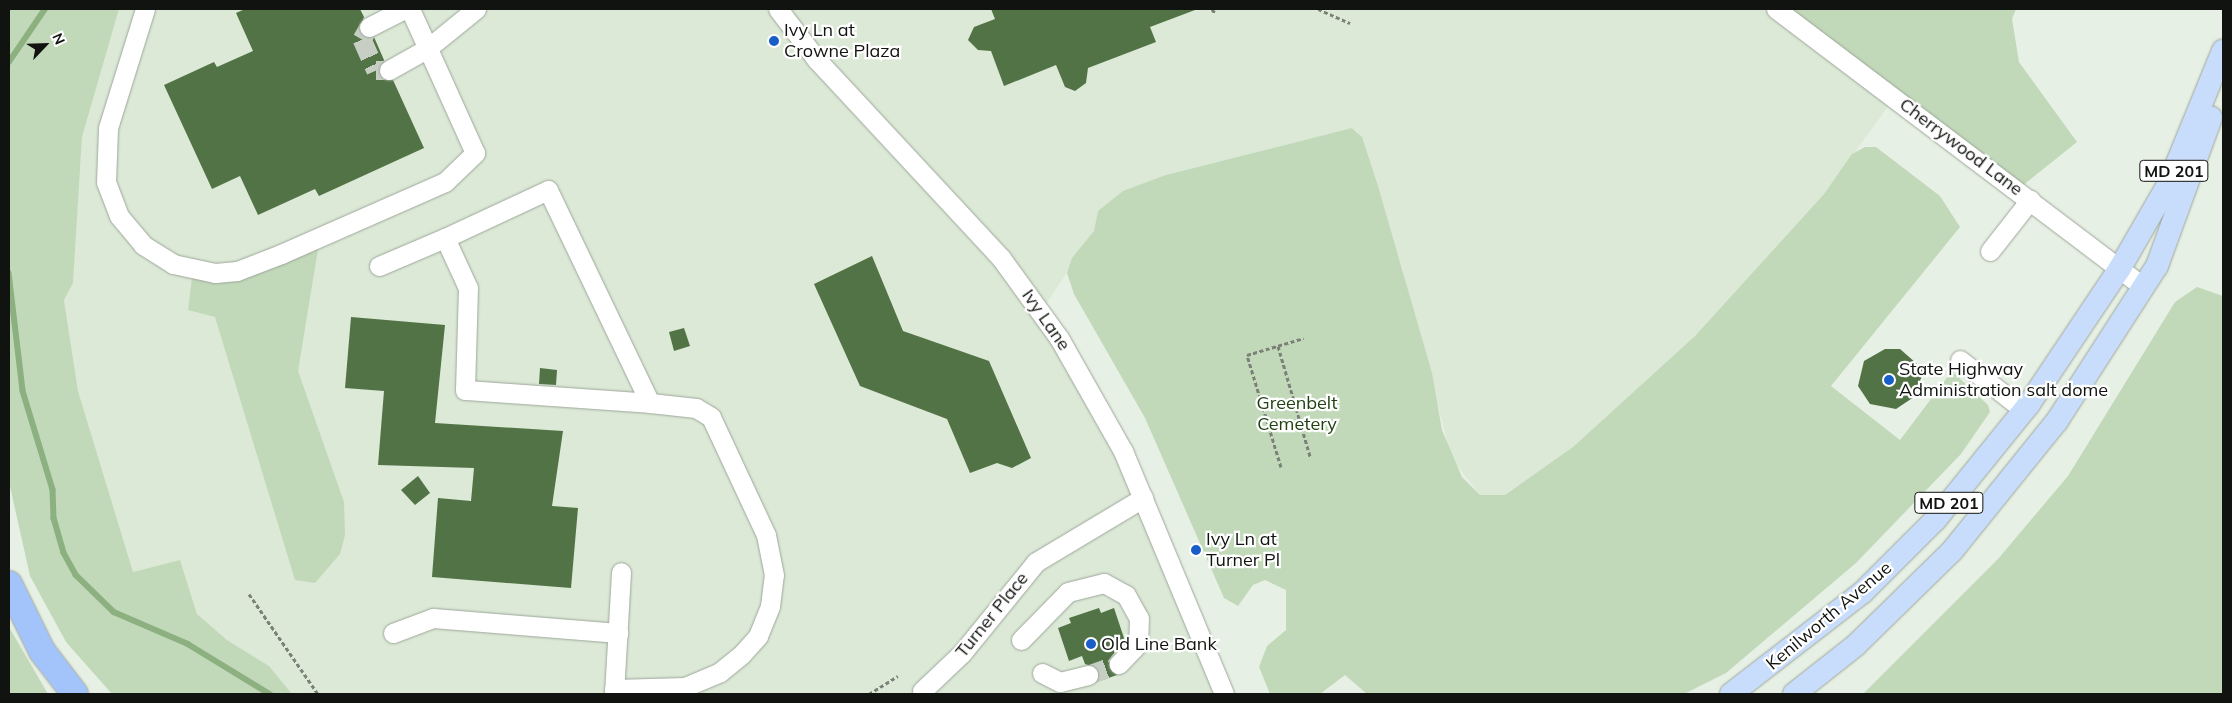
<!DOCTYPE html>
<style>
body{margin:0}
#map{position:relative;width:2232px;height:703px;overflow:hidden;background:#e7f0e4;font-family:Mulish,sans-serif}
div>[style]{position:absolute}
.built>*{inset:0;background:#dbe9d6}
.green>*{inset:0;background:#c1d9b9}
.stream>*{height:5.5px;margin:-2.75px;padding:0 2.75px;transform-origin:2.75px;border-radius:2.75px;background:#8cb07f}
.building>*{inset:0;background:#527345}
.minor-tunnel>*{height:19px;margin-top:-9.5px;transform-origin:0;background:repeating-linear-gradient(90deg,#c7cfc4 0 19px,transparent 0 28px)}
.path>*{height:3px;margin-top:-1.5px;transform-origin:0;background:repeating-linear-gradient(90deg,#7b8179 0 4px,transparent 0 6.5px)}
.roads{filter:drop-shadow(0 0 1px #9ea69b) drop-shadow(0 0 1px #9ea69b)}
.minor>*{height:19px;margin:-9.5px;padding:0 9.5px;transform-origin:9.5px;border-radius:9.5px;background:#fff}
.major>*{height:22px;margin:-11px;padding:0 11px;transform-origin:11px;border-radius:11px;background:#c8dcfc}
.highway>*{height:26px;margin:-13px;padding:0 13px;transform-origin:13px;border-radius:13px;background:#a3c4fa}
.dots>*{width:14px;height:14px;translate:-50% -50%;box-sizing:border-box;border:2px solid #fff;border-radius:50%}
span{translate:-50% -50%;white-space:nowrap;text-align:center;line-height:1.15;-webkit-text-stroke:4.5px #fff;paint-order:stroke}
.shield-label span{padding:1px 4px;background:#fff;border:1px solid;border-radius:4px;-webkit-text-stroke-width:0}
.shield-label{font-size:16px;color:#10130f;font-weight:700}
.poi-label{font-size:18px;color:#10130f}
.left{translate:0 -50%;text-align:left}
.street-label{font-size:18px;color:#10130f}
.park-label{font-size:18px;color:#1e410f}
.frame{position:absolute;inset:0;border:10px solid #10130f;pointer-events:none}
.north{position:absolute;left:20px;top:20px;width:50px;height:50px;-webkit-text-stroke:4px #fff;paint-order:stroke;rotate:66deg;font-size:14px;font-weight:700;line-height:20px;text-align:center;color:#10130f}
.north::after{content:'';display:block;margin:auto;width:18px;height:22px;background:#10130f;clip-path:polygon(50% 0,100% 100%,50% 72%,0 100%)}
</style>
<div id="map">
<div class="built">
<i style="clip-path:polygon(119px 9px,1776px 9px,1895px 97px,1824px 194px,1695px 336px,1573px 447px,1505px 495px,1480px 495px,1452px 459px,1401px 264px,1358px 132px,1352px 128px,1166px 175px,1098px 211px,1094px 231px,1041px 312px,1077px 365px,1224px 694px,292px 694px,269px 666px,227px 640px,197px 614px,180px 560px,133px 572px,78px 391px,64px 300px,73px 283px,82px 137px)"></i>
</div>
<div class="green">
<i style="clip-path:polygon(9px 9px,119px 9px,82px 137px,73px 283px,64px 300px,78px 391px,133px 572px,180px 560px,197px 614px,227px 640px,269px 666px,292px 694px,112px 694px,66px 642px,30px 576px,9px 482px)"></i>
<i style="clip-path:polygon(1776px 9px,2016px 9px,2012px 19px,2019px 62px,2077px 142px,2017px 190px)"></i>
<i style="clip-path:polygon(1352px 128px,1362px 137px,1378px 186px,1432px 373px,1442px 430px,1462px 477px,1480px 495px,1505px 495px,1573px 447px,1695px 336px,1824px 194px,1852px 154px,1865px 147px,1876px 147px,1940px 196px,1960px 227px,1831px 386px,1900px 440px,1952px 371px,1988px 405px,1990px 412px,1961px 454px,1856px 563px,1726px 673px,1684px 694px,1367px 694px,1345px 675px,1320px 694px,1270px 694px,1259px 667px,1267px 646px,1286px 630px,1286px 590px,1265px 580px,1253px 585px,1238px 606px,1224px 598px,1145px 418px,1074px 294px,1067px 273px,1072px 258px,1094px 231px,1098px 211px,1123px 191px,1166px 175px)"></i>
<i style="clip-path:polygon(320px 237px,298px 371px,344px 502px,345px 535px,340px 554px,315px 583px,295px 580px,215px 317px,188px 310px,193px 270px,215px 273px)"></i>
<i style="clip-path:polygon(2197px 287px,2223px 296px,2223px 694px,1863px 694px,1998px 559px,2068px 476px,2175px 302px)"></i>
<i style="clip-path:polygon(9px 627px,48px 694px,9px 694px)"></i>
</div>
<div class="stream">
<i style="left:9px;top:62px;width:64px;rotate:-55.8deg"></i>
<i style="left:9px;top:273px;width:119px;rotate:83.2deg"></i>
<i style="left:23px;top:391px;width:103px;rotate:73.1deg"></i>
<i style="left:53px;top:490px;width:28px;rotate:88deg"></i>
<i style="left:54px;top:518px;width:36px;rotate:74deg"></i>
<i style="left:64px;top:553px;width:25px;rotate:61deg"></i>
<i style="left:76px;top:575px;width:53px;rotate:44.2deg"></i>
<i style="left:114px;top:612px;width:81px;rotate:23.4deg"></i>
<i style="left:188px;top:644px;width:96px;rotate:31.4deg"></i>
</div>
<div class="building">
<i style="clip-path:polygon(245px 9px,360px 9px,364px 17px,359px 32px,374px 37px,384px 60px,379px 75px,393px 80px,424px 148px,319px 196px,315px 189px,258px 215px,240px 176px,212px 189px,164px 85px,214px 62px,217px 67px,253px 51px,236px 13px)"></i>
<i style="clip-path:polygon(991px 9px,1195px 9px,1195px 10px,1150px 27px,1156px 42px,1088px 68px,1086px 83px,1075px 91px,1065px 87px,1056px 65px,1004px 86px,991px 51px,978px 50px,968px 40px,974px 27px,995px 19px)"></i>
<i style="clip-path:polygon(872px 256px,903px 331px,989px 361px,1031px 458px,1012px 468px,997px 463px,970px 473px,947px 419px,860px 386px,814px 284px)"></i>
<i style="clip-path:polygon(351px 317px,445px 325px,435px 423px,563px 431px,552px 506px,578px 508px,571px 588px,432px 577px,438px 498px,471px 501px,474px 468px,378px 465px,384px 391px,345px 388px)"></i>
<i style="clip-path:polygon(684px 328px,690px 346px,674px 351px,669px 332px)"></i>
<i style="clip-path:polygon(1885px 349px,1900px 349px,1924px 370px,1914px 397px,1896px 409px,1870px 404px,1858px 386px,1864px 361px)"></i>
<i style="clip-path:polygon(540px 368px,557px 370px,556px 385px,539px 384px)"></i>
<i style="clip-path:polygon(418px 476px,430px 493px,415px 505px,401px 490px)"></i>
<i style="clip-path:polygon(1099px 608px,1101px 613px,1114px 608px,1125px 641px,1112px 646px,1115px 652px,1108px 661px,1117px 675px,1097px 682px,1096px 668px,1085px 664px,1082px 656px,1069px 661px,1058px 628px,1071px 623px,1069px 618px)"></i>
</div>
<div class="minor-tunnel">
<i style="left:369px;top:27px;width:14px;rotate:120deg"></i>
<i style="left:362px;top:39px;width:34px;rotate:66deg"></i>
<i style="left:376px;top:70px;width:13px"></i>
<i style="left:1088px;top:675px;width:33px;rotate:-20deg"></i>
</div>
<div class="path">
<i style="left:1212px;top:9px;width:5px;rotate:53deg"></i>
<i style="left:1318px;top:9px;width:35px;rotate:24deg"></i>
<i style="left:1278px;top:346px;width:115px;rotate:73.8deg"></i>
<i style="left:1281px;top:467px;width:117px;rotate:-106.9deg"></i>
<i style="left:1247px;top:355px;width:59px;rotate:-16.6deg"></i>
<i style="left:249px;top:594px;width:121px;rotate:55.4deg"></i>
<i style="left:869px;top:694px;width:34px;rotate:-32deg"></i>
</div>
<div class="roads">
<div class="minor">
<i style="left:145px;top:9px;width:125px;rotate:107.3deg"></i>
<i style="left:108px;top:128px;width:54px;rotate:92.1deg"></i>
<i style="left:106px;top:182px;width:36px;rotate:69deg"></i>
<i style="left:119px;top:216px;width:38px;rotate:50deg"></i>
<i style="left:143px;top:245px;width:36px;rotate:32deg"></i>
<i style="left:173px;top:264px;width:43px;rotate:12.1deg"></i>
<i style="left:215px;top:273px;width:22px;rotate:-5deg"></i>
<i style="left:237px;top:271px;width:47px;rotate:-21.1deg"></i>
<i style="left:281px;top:254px;width:179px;rotate:-23.7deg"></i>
<i style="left:445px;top:182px;width:42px;rotate:-44deg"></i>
<i style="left:475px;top:153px;width:158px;rotate:-114.3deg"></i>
<i style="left:778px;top:9px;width:64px;rotate:52.6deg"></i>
<i style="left:817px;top:60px;width:270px;rotate:47.1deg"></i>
<i style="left:1001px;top:258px;width:99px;rotate:54.1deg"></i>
<i style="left:1059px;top:338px;width:130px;rotate:60.5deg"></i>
<i style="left:1123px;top:451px;width:263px;rotate:67.4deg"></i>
<i style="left:1776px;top:9px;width:461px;rotate:37.1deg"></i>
<i style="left:369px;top:27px;width:39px;rotate:-27deg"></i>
<i style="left:389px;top:70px;width:45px;rotate:-29.4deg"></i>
<i style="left:428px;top:48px;width:62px;rotate:-39.1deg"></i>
<i style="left:1990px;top:251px;width:65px;rotate:-51.9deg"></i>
<i style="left:379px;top:266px;width:72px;rotate:-23deg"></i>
<i style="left:1960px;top:360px;width:81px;rotate:38deg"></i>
<i style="left:393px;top:633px;width:43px;rotate:-20.6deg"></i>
<i style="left:433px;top:618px;width:186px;rotate:4.6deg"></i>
<i style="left:1021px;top:640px;width:67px;rotate:-45.6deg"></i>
<i style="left:1068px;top:592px;width:37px;rotate:-14deg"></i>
<i style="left:1104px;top:583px;width:25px;rotate:29deg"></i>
<i style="left:1126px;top:595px;width:26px;rotate:61deg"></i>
<i style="left:1139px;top:618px;width:26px;rotate:92deg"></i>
<i style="left:1138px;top:644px;width:28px;rotate:134deg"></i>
<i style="left:1042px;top:673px;width:20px;rotate:27deg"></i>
<i style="left:1060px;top:682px;width:29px;rotate:-14deg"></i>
<i style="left:614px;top:689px;width:71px;rotate:-1.6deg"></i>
<i style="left:685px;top:687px;width:38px;rotate:-23deg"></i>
<i style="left:720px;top:672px;width:28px;rotate:-39deg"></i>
<i style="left:742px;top:654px;width:24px;rotate:-48deg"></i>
<i style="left:758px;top:636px;width:32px;rotate:-68deg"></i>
<i style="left:770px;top:606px;width:31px;rotate:-83deg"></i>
<i style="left:774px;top:575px;width:41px;rotate:-101.3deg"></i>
<i style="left:766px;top:535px;width:130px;rotate:-115deg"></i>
<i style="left:711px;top:417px;width:17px;rotate:-149deg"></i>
<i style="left:696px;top:408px;width:46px;rotate:-173.8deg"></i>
<i style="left:650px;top:403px;width:236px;rotate:-115.6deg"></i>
<i style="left:548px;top:190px;width:114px;rotate:155deg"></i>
<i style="left:445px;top:238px;width:55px;rotate:65.3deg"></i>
<i style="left:468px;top:288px;width:102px;rotate:91.7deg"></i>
<i style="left:465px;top:390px;width:185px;rotate:4deg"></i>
<i style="left:922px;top:691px;width:55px;rotate:-43.5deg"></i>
<i style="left:962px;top:653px;width:117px;rotate:-50.9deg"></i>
<i style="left:1036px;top:562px;width:125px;rotate:-30.9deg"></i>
<i style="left:614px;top:694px;width:122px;rotate:-86.7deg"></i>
</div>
<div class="major">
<i style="left:1731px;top:694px;width:167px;rotate:-37.7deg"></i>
<i style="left:1863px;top:592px;width:103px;rotate:-45deg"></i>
<i style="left:1936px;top:519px;width:148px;rotate:-51deg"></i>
<i style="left:2029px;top:404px;width:164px;rotate:-56.2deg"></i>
<i style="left:2120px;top:268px;width:98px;rotate:-60deg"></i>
<i style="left:2169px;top:183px;width:143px;rotate:-67.8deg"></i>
<i style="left:1794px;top:694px;width:79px;rotate:-38.3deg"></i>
<i style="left:1856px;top:645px;width:134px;rotate:-44.4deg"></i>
<i style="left:1952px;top:551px;width:167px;rotate:-51.1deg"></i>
<i style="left:2057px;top:421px;width:184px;rotate:-57.2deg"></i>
<i style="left:2157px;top:266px;width:158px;rotate:-70deg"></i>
</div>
<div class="highway">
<i style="left:9px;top:584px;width:75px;rotate:63.8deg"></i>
<i style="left:42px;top:651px;width:54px;rotate:52.5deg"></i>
</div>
</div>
<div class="dots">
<i style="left:774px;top:41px;background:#195dc8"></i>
<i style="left:1889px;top:380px;background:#195dc8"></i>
<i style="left:1196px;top:550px;background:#195dc8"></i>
<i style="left:1091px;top:644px;background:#195dc8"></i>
</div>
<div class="shield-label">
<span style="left:2174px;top:171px">MD 201</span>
<span style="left:1949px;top:503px">MD 201</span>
</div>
<div class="poi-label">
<span class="left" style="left:784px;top:41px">Ivy Ln at<br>Crowne Plaza</span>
<span class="left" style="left:1899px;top:380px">State Highway<br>Administration salt dome</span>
<span class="left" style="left:1206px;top:550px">Ivy Ln at<br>Turner Pl</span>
<span class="left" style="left:1101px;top:644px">Old Line Bank</span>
</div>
<div class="street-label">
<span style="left:1961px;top:147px;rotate:37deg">Cherrywood Lane</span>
<span style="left:1046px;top:320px;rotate:55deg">Ivy Lane</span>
<span style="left:992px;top:615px;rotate:-51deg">Turner Place</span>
<span style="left:1829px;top:616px;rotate:-40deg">Kenilworth Avenue</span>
</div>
<div class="park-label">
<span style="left:1297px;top:414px">Greenbelt<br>Cemetery</span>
</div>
<div class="frame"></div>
<div class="north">N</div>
</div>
